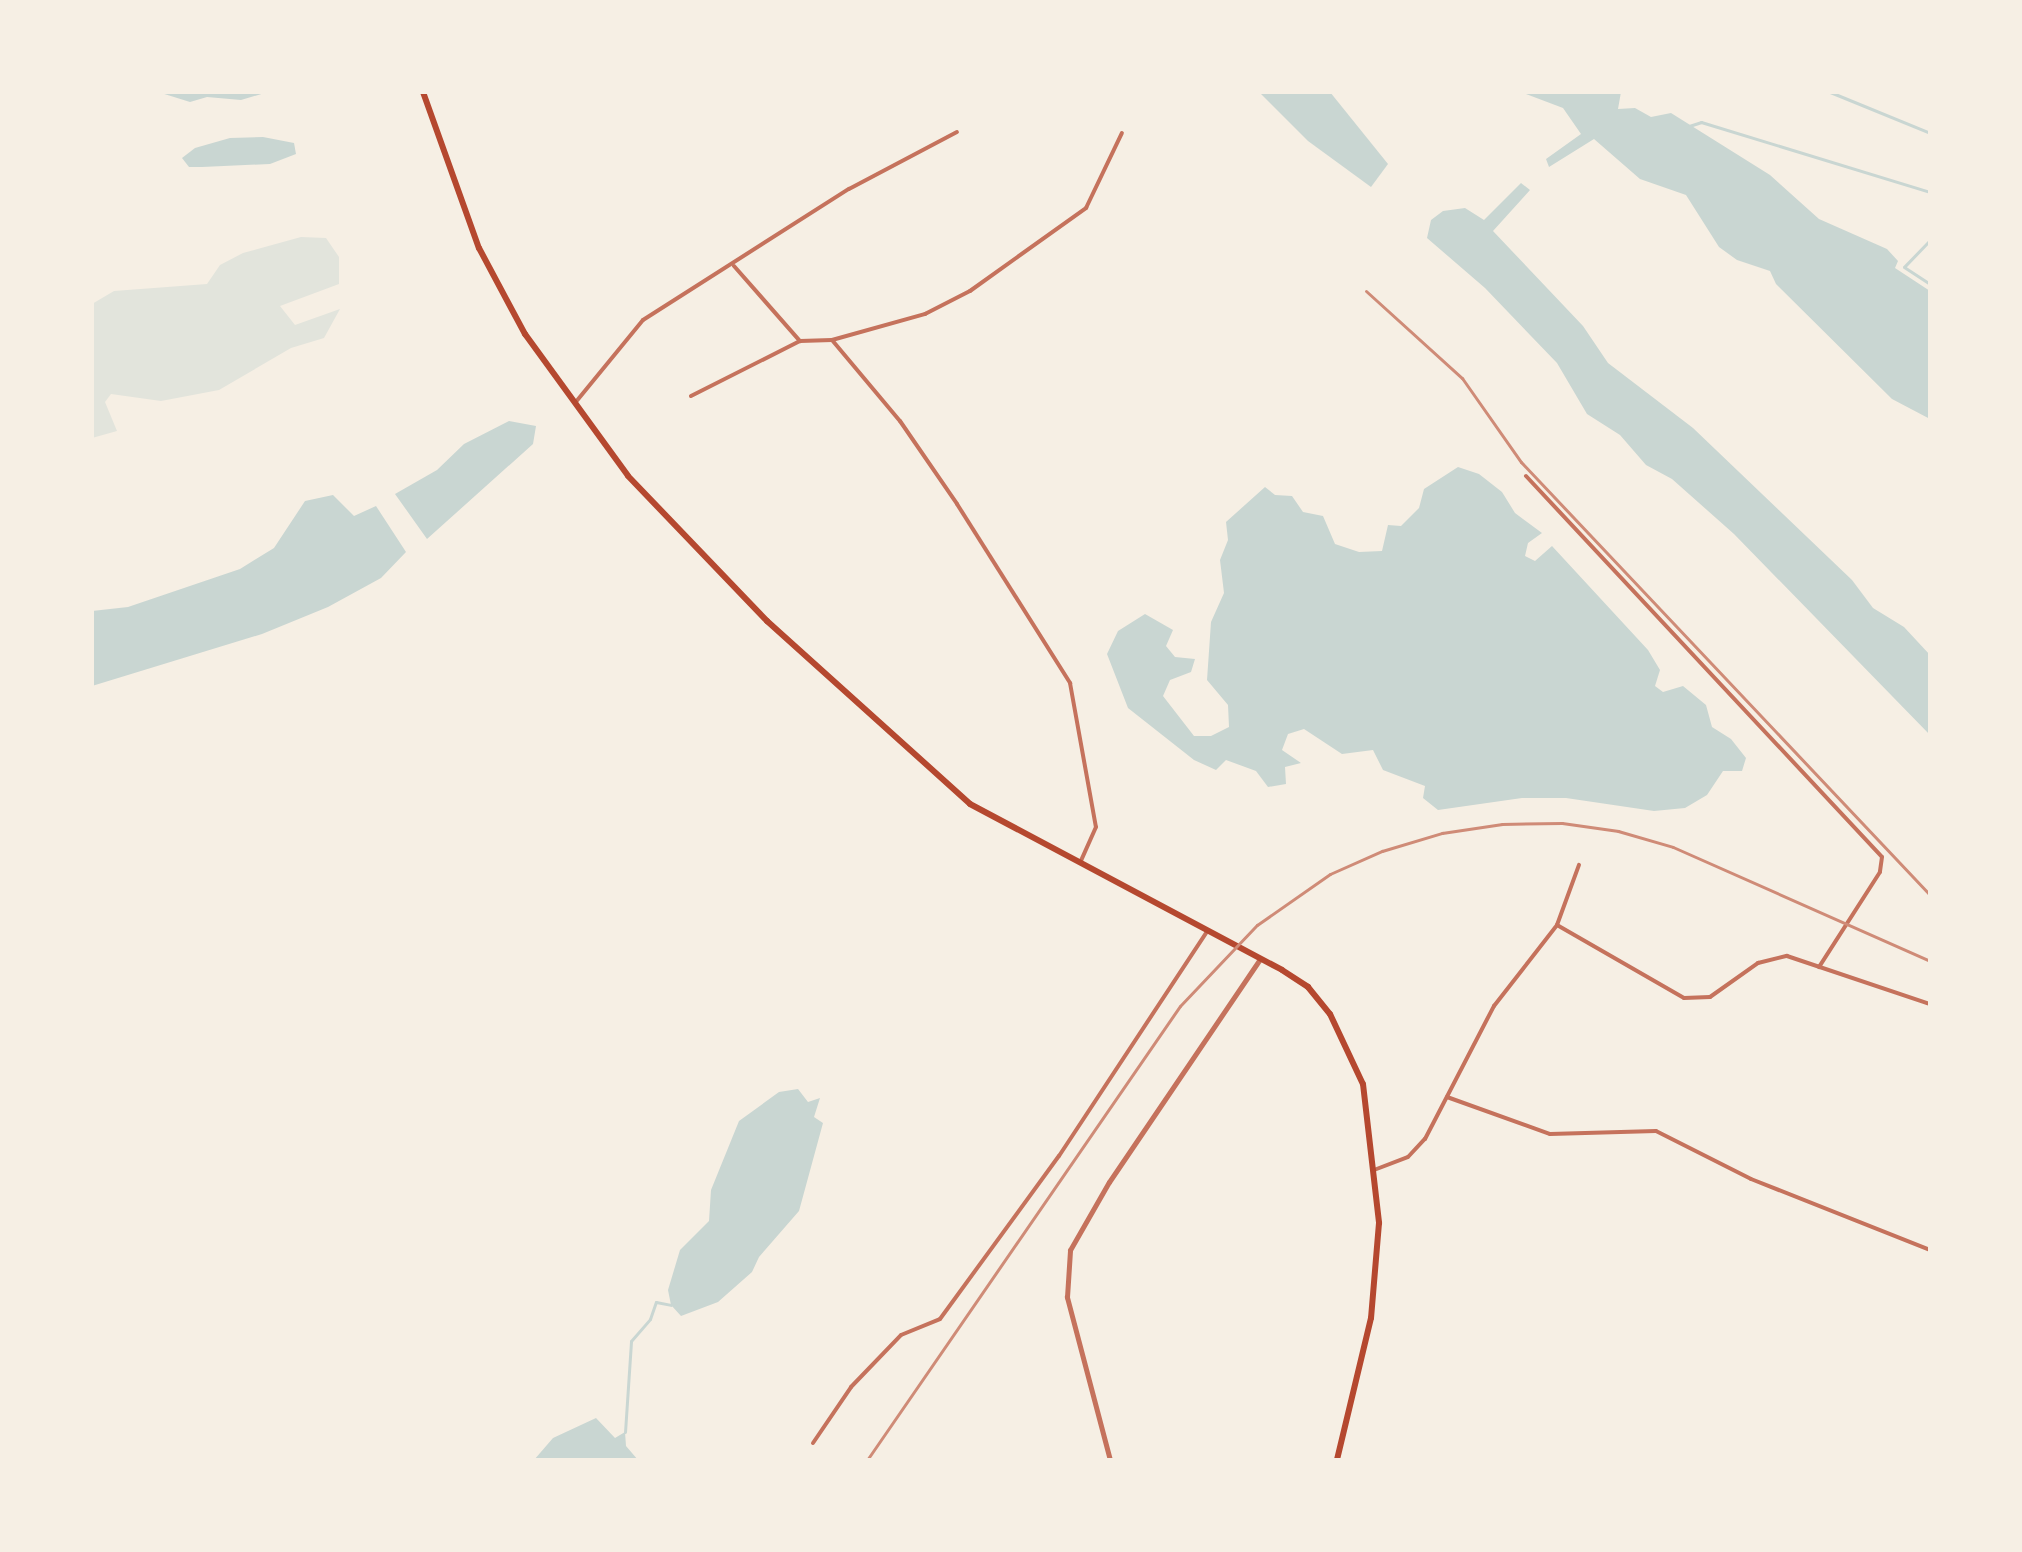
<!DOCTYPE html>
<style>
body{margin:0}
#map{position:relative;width:2022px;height:1552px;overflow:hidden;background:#f6efe4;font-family:"Sofia Sans Condensed",sans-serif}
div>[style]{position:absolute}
.green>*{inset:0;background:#e2e4dc}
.water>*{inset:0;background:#c9d6d2}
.stream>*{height:3px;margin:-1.5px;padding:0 1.5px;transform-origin:1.5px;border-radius:1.5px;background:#c9d6d2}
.minor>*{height:4px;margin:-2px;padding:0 2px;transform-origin:2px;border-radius:2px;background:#c5725c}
.tertiary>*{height:5px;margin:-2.5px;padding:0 2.5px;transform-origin:2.5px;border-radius:2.5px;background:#c5725c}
.secondary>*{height:6px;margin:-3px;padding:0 3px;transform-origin:3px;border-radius:3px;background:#b5482f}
.rail>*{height:3px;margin:-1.5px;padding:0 1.5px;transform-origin:1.5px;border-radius:1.5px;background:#cf8b77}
span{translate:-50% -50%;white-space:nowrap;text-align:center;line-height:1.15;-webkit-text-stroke:8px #f6efe4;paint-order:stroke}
.frame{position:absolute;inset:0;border:94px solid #f6efe4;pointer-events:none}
</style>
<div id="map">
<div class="green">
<i style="clip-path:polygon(301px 237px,326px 238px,339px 257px,339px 284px,280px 306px,295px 325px,340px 309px,324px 338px,291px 348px,219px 390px,161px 401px,111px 394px,105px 402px,117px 431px,92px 438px,92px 304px,114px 291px,207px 284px,220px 265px,243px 253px)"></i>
</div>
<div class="water">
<i style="clip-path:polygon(158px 92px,268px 92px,241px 100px,207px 97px,190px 102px)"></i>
<i style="clip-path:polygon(1259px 92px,1330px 92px,1388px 164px,1371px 187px,1308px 141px)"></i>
<i style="clip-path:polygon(1521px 92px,1621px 92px,1618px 109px,1635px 108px,1651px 117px,1671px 113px,1770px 175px,1819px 219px,1887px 249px,1898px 261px,1895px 268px,1930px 291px,1930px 419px,1892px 399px,1776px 284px,1770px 271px,1737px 260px,1719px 247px,1686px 195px,1640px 179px,1594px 139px,1549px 167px,1546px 159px,1581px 134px,1563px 108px)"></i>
<i style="clip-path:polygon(263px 137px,294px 143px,296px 154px,270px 164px,202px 167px,189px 167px,182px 158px,195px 148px,230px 138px)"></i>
<i style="clip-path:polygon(1521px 183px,1530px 190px,1493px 231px,1583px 326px,1608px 363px,1693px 428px,1852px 580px,1873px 608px,1904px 627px,1930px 655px,1930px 735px,1734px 534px,1672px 479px,1646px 465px,1620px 435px,1587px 414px,1557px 363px,1485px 288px,1427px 238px,1431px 220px,1443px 211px,1465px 208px,1484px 220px)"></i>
<i style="clip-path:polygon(509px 421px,536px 426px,533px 444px,427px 539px,395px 494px,437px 470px,464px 444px)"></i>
<i style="clip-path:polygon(1458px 467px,1479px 474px,1502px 492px,1515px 513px,1542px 533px,1528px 543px,1525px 556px,1535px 561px,1552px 546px,1648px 650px,1660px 670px,1655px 686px,1663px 692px,1683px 686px,1706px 705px,1712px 727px,1731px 739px,1746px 758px,1742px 771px,1723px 771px,1707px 795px,1685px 808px,1654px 811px,1566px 798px,1522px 798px,1438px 810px,1423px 798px,1425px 786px,1383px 770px,1373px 750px,1342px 754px,1304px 729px,1288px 734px,1282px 750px,1301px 763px,1285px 767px,1286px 784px,1268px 787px,1256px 771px,1226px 760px,1216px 770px,1194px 760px,1128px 708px,1107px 654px,1118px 631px,1145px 614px,1173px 630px,1166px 646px,1175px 657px,1195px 659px,1191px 672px,1170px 680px,1163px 696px,1194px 736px,1211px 736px,1229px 727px,1228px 705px,1207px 680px,1211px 622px,1224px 593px,1220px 560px,1228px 540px,1226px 522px,1265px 487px,1275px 495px,1292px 496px,1303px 512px,1323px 516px,1335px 544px,1359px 552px,1382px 551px,1388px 525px,1401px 526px,1419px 508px,1424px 489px)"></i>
<i style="clip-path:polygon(333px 495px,354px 516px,376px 506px,406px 552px,381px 578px,328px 607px,262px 634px,92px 686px,92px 611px,128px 607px,240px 569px,274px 548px,305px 501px)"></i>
<i style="clip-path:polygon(798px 1089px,808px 1102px,820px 1098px,814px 1117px,823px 1123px,799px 1211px,759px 1257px,752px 1272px,718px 1302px,681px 1316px,671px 1305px,668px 1290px,680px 1250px,709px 1221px,711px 1190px,739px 1121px,779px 1092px)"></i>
<i style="clip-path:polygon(596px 1418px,615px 1438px,625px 1432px,626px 1446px,638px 1460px,534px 1460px,553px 1438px)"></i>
</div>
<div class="stream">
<i style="left:1830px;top:92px;width:108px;rotate:22.3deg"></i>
<i style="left:1689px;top:126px;width:13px;rotate:-18deg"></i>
<i style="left:1701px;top:122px;width:239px;rotate:17deg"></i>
<i style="left:1930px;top:240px;width:37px;rotate:134deg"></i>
<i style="left:1904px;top:267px;width:31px;rotate:33deg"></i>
<i style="left:625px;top:1432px;width:91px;rotate:-86.2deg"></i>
<i style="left:631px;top:1341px;width:29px;rotate:-49deg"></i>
<i style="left:650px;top:1319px;width:18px;rotate:-71deg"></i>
<i style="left:656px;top:1302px;width:15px;rotate:11deg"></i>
</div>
<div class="minor">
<i style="left:734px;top:266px;width:100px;rotate:48.7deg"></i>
<i style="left:832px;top:340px;width:106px;rotate:50deg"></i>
<i style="left:900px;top:421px;width:101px;rotate:55.5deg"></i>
<i style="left:957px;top:504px;width:212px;rotate:57.7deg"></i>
<i style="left:1070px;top:683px;width:146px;rotate:79.8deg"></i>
<i style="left:1096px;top:827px;width:39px;rotate:114deg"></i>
<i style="left:691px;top:396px;width:122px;rotate:-26.8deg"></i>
<i style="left:800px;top:341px;width:32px;rotate:-2deg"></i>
<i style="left:832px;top:340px;width:97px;rotate:-15.6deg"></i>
<i style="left:925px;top:314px;width:51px;rotate:-27.1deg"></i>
<i style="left:970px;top:291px;width:143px;rotate:-35.6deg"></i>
<i style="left:1086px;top:208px;width:83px;rotate:-64.4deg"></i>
<i style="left:575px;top:403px;width:107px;rotate:-50.7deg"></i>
<i style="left:643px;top:320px;width:244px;rotate:-32.5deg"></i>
<i style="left:849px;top:189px;width:122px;rotate:-27.8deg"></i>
<i style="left:1526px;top:476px;width:521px;rotate:46.94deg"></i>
<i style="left:1882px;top:857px;width:15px;rotate:98deg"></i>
<i style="left:1880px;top:872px;width:113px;rotate:122.7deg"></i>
<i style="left:1557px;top:925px;width:146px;rotate:29.9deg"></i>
<i style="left:1684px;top:998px;width:26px;rotate:-2deg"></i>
<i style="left:1710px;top:997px;width:59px;rotate:-35.3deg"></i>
<i style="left:1758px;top:963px;width:30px;rotate:-14deg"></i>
<i style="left:1787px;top:956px;width:151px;rotate:18.6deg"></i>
<i style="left:1447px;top:1097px;width:109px;rotate:19.8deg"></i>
<i style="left:1550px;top:1134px;width:106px;rotate:-1.6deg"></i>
<i style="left:1656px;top:1131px;width:106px;rotate:26.8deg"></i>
<i style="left:1751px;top:1179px;width:193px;rotate:21.6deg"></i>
<i style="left:1374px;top:1170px;width:36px;rotate:-21deg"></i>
<i style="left:1408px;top:1157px;width:25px;rotate:-47deg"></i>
<i style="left:1425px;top:1139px;width:150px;rotate:-62.6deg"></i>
<i style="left:1494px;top:1006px;width:103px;rotate:-52.1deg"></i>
<i style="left:1557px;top:925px;width:64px;rotate:-69.9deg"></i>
<i style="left:813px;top:1443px;width:68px;rotate:-55.8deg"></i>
<i style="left:851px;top:1387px;width:72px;rotate:-46.1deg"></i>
<i style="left:901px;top:1335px;width:42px;rotate:-22.3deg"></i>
<i style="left:940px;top:1319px;width:202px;rotate:-53.9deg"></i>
<i style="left:1059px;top:1156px;width:267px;rotate:-56.6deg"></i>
</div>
<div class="tertiary">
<i style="left:1110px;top:1460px;width:169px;rotate:-104.8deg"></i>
<i style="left:1067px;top:1297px;width:47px;rotate:-86.3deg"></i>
<i style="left:1070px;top:1250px;width:78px;rotate:-60.2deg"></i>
<i style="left:1109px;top:1182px;width:269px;rotate:-55.9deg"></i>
</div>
<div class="secondary">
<i style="left:423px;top:92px;width:166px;rotate:70.3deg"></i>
<i style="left:479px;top:248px;width:98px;rotate:61.9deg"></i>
<i style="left:525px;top:334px;width:175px;rotate:54deg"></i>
<i style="left:628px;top:476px;width:201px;rotate:46.2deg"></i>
<i style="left:767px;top:621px;width:273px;rotate:42deg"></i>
<i style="left:970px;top:804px;width:353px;rotate:28deg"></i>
<i style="left:1282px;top:970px;width:31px;rotate:33deg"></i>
<i style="left:1308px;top:987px;width:35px;rotate:51deg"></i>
<i style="left:1330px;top:1014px;width:77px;rotate:64.8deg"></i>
<i style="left:1363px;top:1084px;width:140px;rotate:83.4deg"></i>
<i style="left:1379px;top:1223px;width:95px;rotate:94.8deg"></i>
<i style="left:1371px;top:1318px;width:146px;rotate:103.5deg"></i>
</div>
<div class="rail">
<i style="left:1366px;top:291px;width:130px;rotate:42.2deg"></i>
<i style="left:1462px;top:378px;width:103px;rotate:54.9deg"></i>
<i style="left:1521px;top:462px;width:596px;rotate:46.63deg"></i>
<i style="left:867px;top:1460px;width:551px;rotate:-55.42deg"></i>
<i style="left:1180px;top:1006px;width:112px;rotate:-46.5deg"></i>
<i style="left:1257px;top:925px;width:89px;rotate:-34.9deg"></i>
<i style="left:1330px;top:874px;width:57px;rotate:-23.9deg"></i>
<i style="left:1382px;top:851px;width:63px;rotate:-16.7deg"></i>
<i style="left:1442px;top:833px;width:61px;rotate:-8.5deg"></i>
<i style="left:1502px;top:824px;width:60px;rotate:-1deg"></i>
<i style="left:1562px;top:823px;width:57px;rotate:8.1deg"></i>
<i style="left:1618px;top:831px;width:57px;rotate:16.2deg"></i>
<i style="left:1673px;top:847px;width:281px;rotate:23.9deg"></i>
</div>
<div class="frame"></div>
</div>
